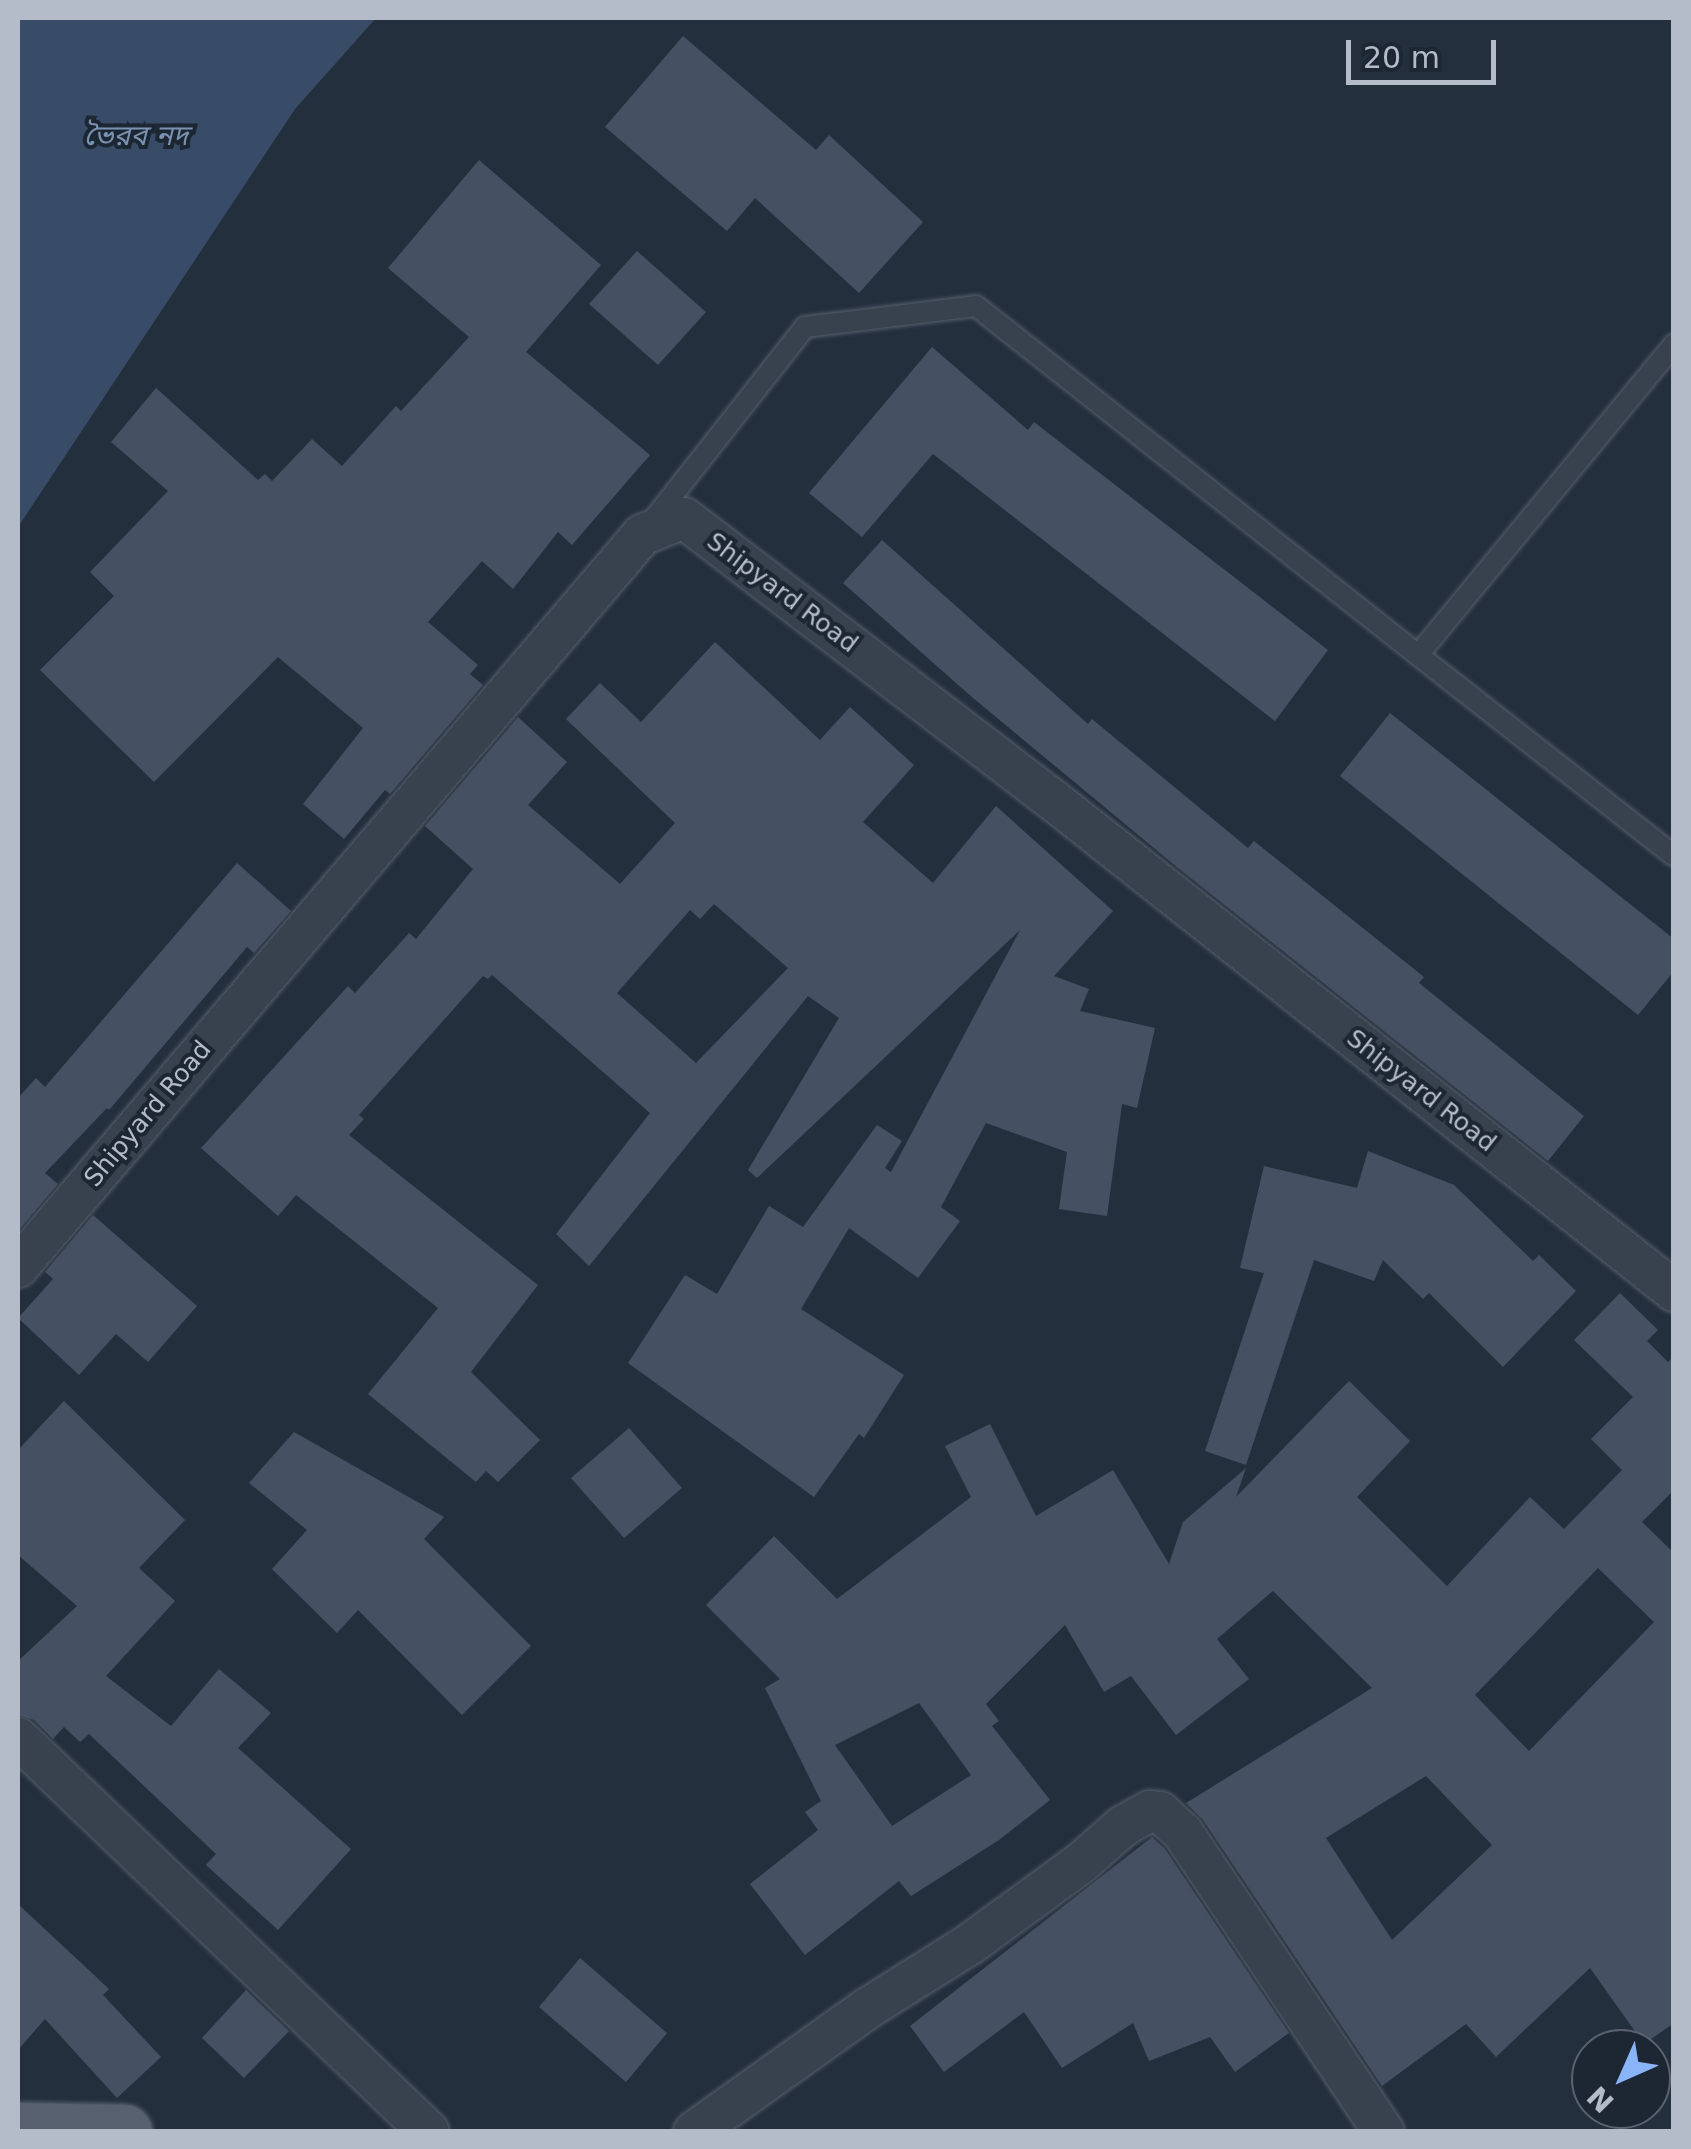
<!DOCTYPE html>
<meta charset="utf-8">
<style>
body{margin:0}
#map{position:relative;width:1691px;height:2149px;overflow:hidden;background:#242f3e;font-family:"DejaVu Sans","Noto Sans Bengali",sans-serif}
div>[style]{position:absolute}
.water>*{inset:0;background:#394c67}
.building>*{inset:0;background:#455162}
.roads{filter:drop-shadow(0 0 2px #565f6c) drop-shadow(0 0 2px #565f6c)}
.service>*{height:20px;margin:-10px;padding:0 10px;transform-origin:10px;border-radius:10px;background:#38414e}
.minor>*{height:40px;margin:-20px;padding:0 20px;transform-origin:20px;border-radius:20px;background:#38414e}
.primary>*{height:55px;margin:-27.5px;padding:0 27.5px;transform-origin:27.5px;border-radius:27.5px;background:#56606e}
span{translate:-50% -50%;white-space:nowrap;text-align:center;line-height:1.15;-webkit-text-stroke:8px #1d2633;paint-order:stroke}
.street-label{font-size:25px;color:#b4bcc9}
.water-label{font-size:28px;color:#7c92b1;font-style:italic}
.frame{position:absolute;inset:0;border:20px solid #b4bcc9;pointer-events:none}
.north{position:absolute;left:1571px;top:2029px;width:100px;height:100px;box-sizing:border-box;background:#1d2633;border:2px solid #59626f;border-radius:50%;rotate:225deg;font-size:28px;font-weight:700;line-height:40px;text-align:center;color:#b4bcc9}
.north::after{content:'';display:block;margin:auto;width:35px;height:45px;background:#8ab4f8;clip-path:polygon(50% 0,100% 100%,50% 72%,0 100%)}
.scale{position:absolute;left:1346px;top:40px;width:150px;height:45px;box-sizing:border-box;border:5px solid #b4bcc9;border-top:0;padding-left:12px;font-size:30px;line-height:35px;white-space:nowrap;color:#b4bcc9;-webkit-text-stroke:8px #1d2633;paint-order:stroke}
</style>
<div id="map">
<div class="water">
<i style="clip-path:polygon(18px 18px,376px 18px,295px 109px,18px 527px)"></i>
</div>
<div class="building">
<i style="clip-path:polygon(683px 36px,816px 150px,829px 135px,923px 222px,859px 293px,755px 198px,727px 231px,605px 127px)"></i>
<i style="clip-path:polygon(479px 160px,601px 265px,526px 352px,650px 455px,572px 545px,558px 532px,513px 589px,482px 561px,428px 622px,478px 665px,470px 674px,483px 685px,390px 794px,385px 790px,344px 839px,303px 804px,363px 728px,278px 657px,154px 782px,40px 670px,114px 596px,90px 572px,168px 491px,111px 442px,156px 388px,258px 480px,265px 474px,272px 481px,312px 439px,342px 466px,396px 406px,401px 411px,469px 337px,388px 268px)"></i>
<i style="clip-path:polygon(637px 251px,706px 312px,658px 365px,589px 304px)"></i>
<i style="clip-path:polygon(932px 347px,1028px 430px,1034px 422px,1328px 650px,1275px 721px,933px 454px,862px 537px,809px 493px)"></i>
<i style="clip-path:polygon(882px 540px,1088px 724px,1092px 719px,1248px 848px,1254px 841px,1424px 977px,1419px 983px,1584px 1116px,1548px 1161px,1178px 868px,973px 698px,843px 583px)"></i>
<i style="clip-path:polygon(evenodd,715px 642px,820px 740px,850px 707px,914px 765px,863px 822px,933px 883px,996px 806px,1113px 911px,1054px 976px,1089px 989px,1080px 1011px,1155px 1028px,1137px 1108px,1122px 1104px,1107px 1216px,1059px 1209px,1067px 1152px,986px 1123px,941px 1207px,960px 1221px,918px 1278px,849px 1228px,801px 1309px,904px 1375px,864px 1438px,859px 1434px,814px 1497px,628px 1363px,685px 1275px,717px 1294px,769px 1206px,803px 1227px,877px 1125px,902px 1141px,885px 1168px,891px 1172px,1020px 930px,757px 1178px,748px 1170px,839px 1018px,808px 996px,589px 1266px,556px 1234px,650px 1113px,492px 975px,488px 979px,483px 976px,359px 1115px,364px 1119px,349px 1135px,538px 1285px,471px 1372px,540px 1440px,498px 1482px,486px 1471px,476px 1482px,368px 1394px,438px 1308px,296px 1195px,278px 1216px,201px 1148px,348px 986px,355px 993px,409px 933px,416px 939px,473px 869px,425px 826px,518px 717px,567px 762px,528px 805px,620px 884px,675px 823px,566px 719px,600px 683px,641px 722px,715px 642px,714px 904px,788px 968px,696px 1063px,617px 993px,690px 910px,700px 919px,714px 904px)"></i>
<i style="clip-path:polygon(1390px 713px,1674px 939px,1674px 971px,1638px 1015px,1340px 776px)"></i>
<i style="clip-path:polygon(237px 863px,291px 911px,254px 953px,247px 947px,109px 1110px,107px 1108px,45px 1173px,58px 1184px,18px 1231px,18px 1098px,36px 1078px,45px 1087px)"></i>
<i style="clip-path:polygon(1368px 1151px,1454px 1185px,1533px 1261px,1539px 1255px,1576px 1291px,1503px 1367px,1429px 1293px,1423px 1299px,1383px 1260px,1374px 1281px,1314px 1260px,1246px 1465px,1205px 1451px,1264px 1273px,1240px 1268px,1264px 1166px,1357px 1188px)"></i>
<i style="clip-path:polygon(93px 1215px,197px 1306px,148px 1362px,116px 1334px,79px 1375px,18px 1318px,53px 1279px,45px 1272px)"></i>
<i style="clip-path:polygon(evenodd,1620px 1293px,1658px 1330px,1647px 1341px,1668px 1362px,1674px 1356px,1674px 1490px,1642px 1522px,1674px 1553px,1674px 2023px,1644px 2044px,1590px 1968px,1496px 2057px,1466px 2024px,1382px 2086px,1203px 1820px,1186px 1803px,1372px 1688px,1273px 1591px,1217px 1639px,1249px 1679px,1176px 1735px,1131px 1676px,1104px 1692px,1065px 1625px,986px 1704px,999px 1721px,992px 1726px,1050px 1800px,999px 1840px,911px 1896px,899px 1881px,805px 1955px,750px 1884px,818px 1830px,805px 1812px,821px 1801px,765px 1688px,780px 1679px,706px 1605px,774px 1536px,837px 1599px,971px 1497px,945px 1446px,990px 1424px,1036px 1516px,1113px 1470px,1169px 1564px,1183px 1522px,1246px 1468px,1236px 1497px,1349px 1381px,1410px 1441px,1357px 1497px,1447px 1586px,1530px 1497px,1564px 1529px,1622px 1470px,1591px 1439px,1633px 1397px,1574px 1340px,1620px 1293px,1598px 1568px,1654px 1622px,1529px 1751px,1475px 1695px,1598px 1568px,1620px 1293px,919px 1703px,971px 1775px,892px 1826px,835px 1745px,919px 1703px,1620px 1293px,1426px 1776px,1492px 1845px,1392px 1940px,1326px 1838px,1426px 1776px)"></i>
<i style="clip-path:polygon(64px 1401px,185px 1520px,139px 1568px,175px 1601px,106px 1676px,171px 1726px,219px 1669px,271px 1713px,238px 1748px,351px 1849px,278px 1930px,206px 1865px,216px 1854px,89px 1734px,80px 1742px,64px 1727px,53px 1739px,34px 1720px,18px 1715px,18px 1661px,77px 1606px,18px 1555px,18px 1450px)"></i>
<i style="clip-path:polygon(629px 1428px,682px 1488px,624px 1538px,571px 1478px)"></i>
<i style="clip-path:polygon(294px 1432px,444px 1517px,424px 1539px,531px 1646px,462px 1715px,358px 1610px,337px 1633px,272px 1569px,307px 1530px,249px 1483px)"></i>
<i style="clip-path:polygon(1152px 1837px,1165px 1849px,1289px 2033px,1235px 2072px,1210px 2037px,1149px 2061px,1133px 2023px,1062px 2068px,1024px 2012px,944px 2072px,910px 2026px)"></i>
<i style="clip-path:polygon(18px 1904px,109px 1989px,103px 1995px,161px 2057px,117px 2098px,45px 2019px,18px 2050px)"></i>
<i style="clip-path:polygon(580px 1958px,667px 2033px,626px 2082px,539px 2007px)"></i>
<i style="clip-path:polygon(246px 1990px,289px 2031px,244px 2078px,202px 2038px)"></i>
</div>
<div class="roads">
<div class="service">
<i style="left:650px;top:524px;width:251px;rotate:-51.8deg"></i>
<i style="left:805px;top:327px;width:172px;rotate:-7deg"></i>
<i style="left:976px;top:306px;width:563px;rotate:38.29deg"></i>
<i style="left:1418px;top:655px;width:403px;rotate:-50.5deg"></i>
<i style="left:1418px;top:655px;width:325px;rotate:38.1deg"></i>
</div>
<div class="minor">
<i style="left:18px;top:1267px;width:962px;rotate:-49.55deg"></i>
<i style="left:642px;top:535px;width:45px;rotate:-22deg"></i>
<i style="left:684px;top:518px;width:464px;rotate:37.4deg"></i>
<i style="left:1053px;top:800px;width:792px;rotate:38.33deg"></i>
<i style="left:18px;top:1738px;width:569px;rotate:43.79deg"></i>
<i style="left:694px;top:2132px;width:214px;rotate:-35.5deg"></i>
<i style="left:868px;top:2008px;width:120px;rotate:-32.1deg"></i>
<i style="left:970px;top:1944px;width:137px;rotate:-36.1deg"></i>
<i style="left:1081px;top:1863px;width:56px;rotate:-41.4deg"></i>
<i style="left:1123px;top:1826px;width:31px;rotate:-29deg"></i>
<i style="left:1150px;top:1811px;width:10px;rotate:6deg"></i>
<i style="left:1160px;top:1812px;width:31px;rotate:42deg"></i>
<i style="left:1183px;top:1833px;width:360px;rotate:56.1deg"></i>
</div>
<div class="primary">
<i style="left:18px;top:2130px;width:106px;rotate:1.1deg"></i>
</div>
</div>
<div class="street-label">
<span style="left:782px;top:593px;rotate:37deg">Shipyard Road</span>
<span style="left:1421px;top:1091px;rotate:38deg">Shipyard Road</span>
<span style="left:148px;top:1114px;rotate:-50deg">Shipyard Road</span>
</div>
<div class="water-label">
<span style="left:136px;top:136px">ভৈরব নদ</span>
</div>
<div class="frame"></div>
<div class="north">N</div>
<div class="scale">20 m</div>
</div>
